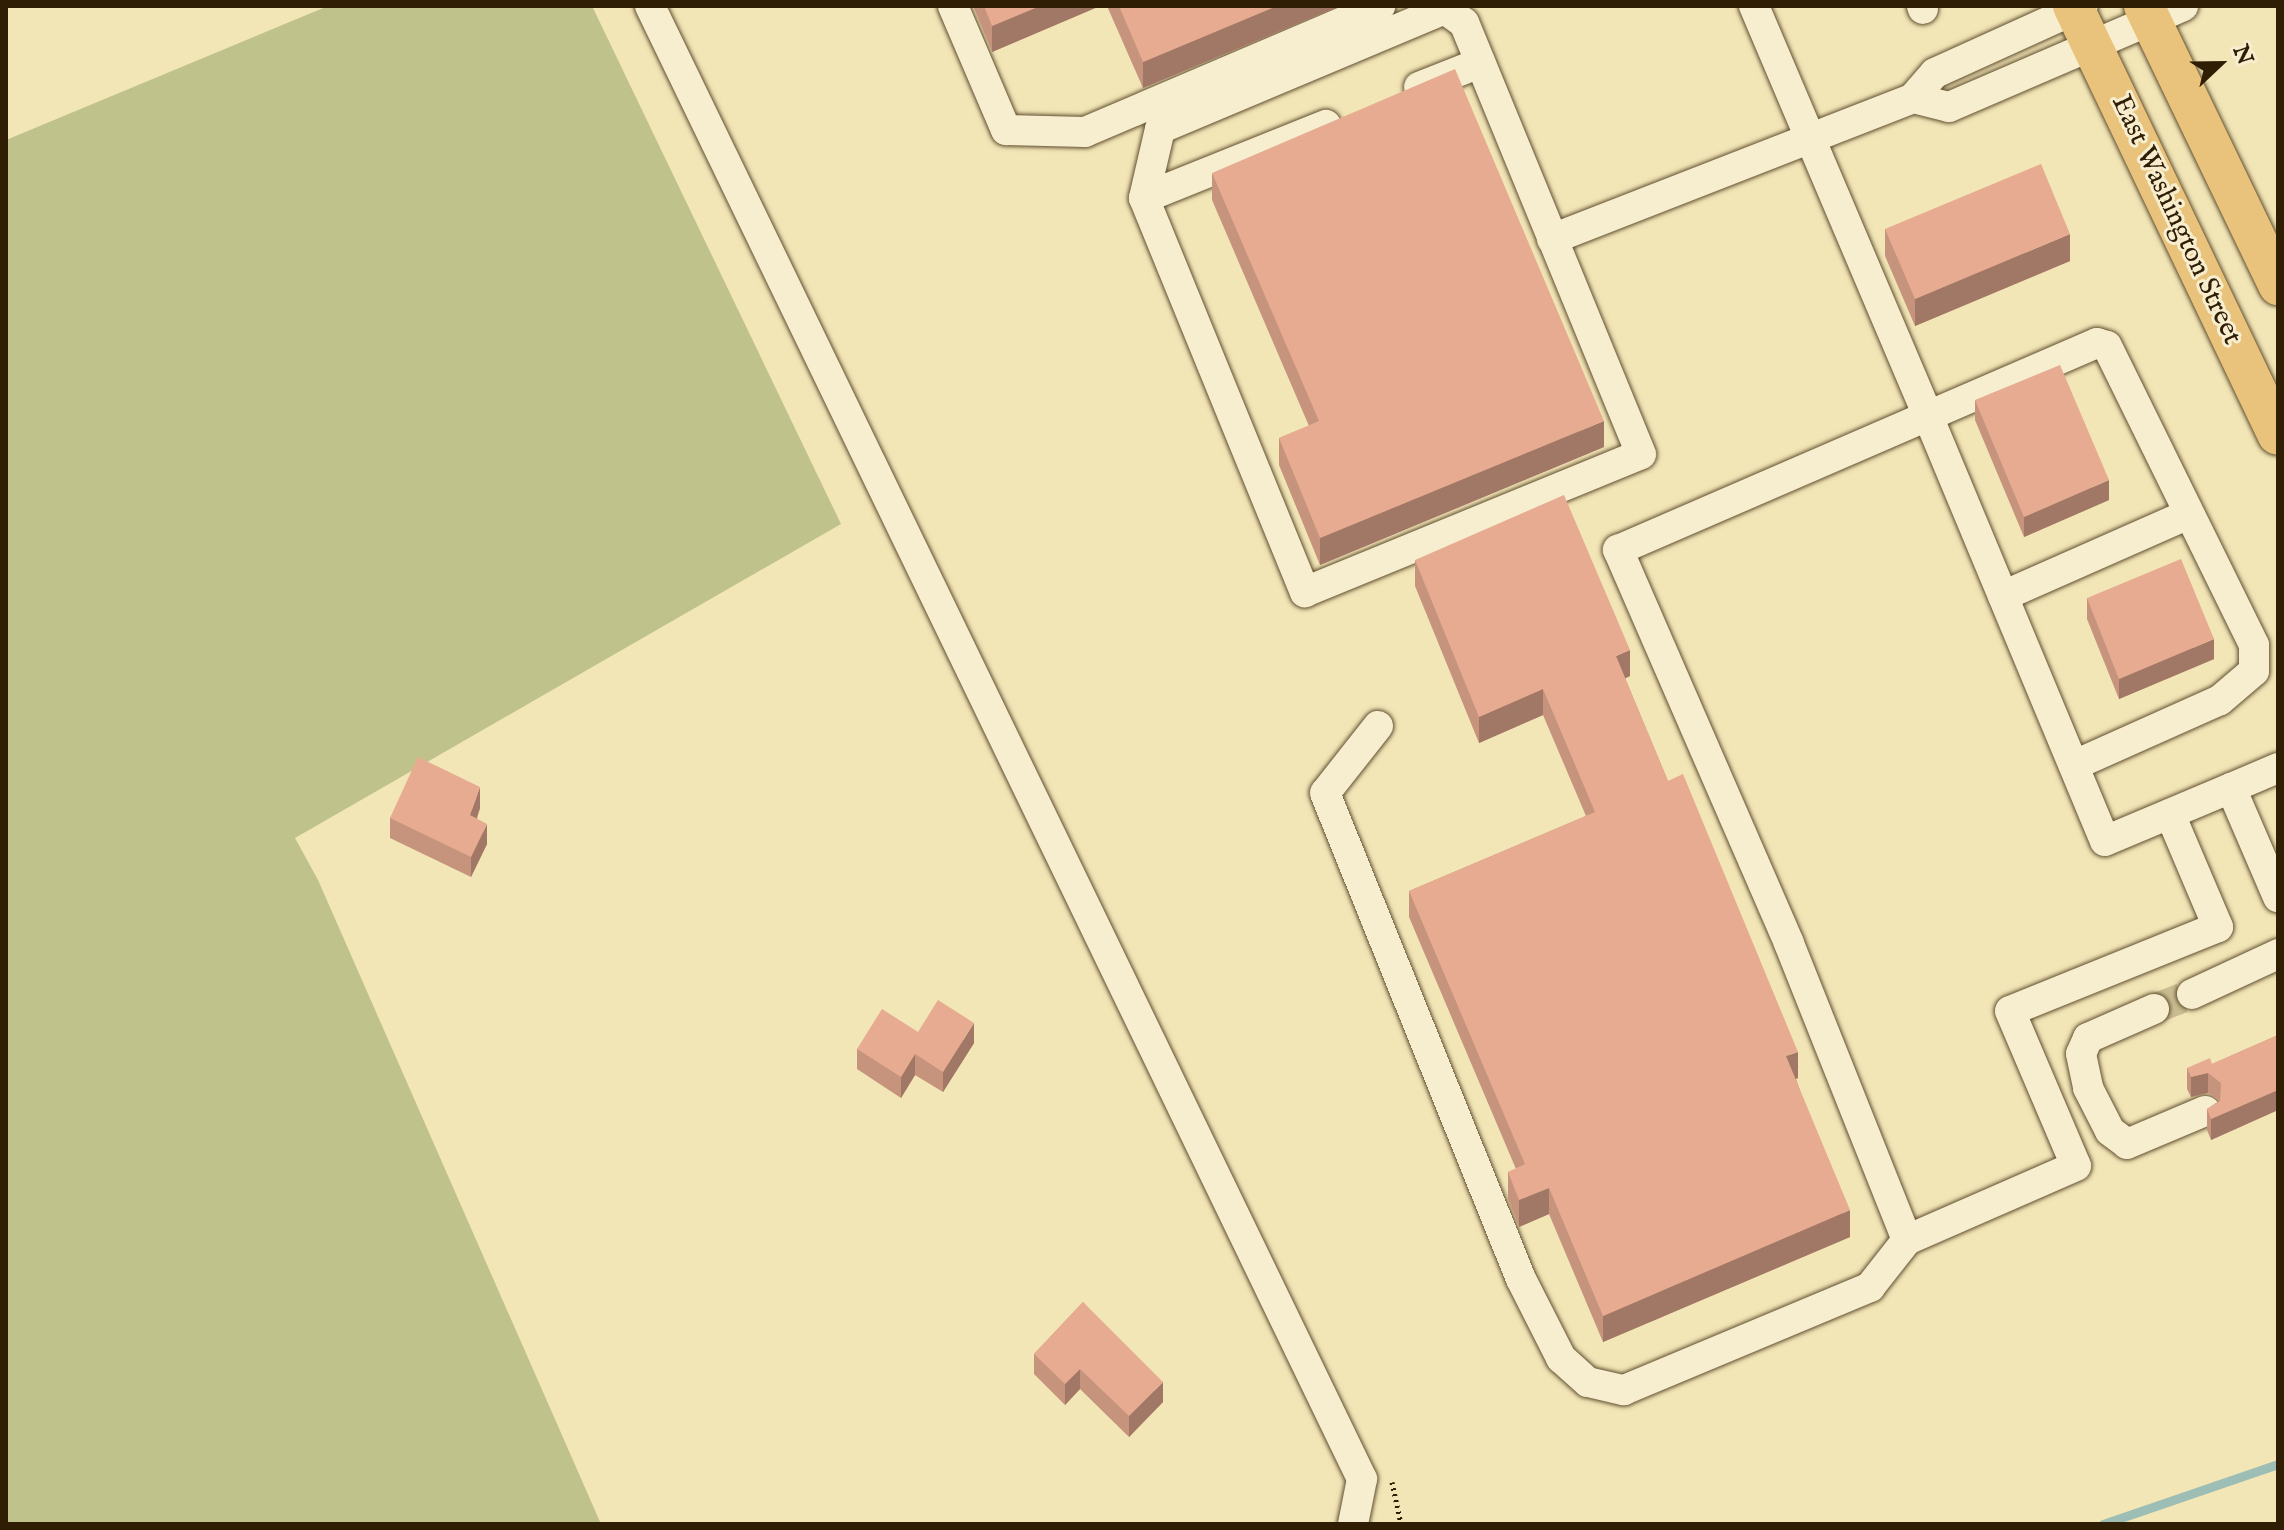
<!DOCTYPE html>
<style>
body{margin:0}
#map{position:relative;width:2284px;height:1530px;overflow:hidden;background:#f2e5b6;font-family:"IM FELL English",serif}
div>[style]{position:absolute}
.green>*{inset:0;background:#bfc38b}
.stream>*{height:9px;margin:-4.5px;padding:0 4.5px;transform-origin:4.5px;border-radius:4.5px;background:#9cbeb5}
.minor-tunnel>*{height:30px;margin-top:-15px;transform-origin:0;background:repeating-linear-gradient(90deg,#cbbd92 0 30px,transparent 0 45px)}
.path>*{height:5px;margin-top:-2.5px;transform-origin:0;background:repeating-linear-gradient(90deg,#2f1d04 0 2px,transparent 0 6px)}
.roads{filter:drop-shadow(0 0 2px #604f30) drop-shadow(0 0 2px #604f30)}
.minor>*{height:30px;margin:-15px;padding:0 15px;transform-origin:15px;border-radius:15px;background:#f7eed0}
.major>*{height:40px;margin:-20px;padding:0 20px;transform-origin:20px;border-radius:20px;background:#e9c27b}
.wall>*{inset:0;background:#c6937c}
.shaded-wall>*{inset:0;background:#a17865}
.building>*{inset:0;background:#e6ab90}
span{translate:-50% -50%;white-space:nowrap;text-align:center;line-height:1.15;-webkit-text-stroke:6px #f7eed0;paint-order:stroke}
.street-label{font-size:28px;color:#2f1d04}
.frame{position:absolute;inset:0;border:8px solid #2f1d04;pointer-events:none}
.north{position:absolute;left:2180px;top:24px;width:80px;height:80px;-webkit-text-stroke:6px #f7eed0;paint-order:stroke;rotate:68deg;font-size:22px;font-weight:700;line-height:32px;text-align:center;color:#2f1d04}
.north::after{content:'';display:block;margin:auto;width:28px;height:36px;background:#2f1d04;clip-path:polygon(50% 0,100% 100%,50% 72%,0 100%)}
</style>
<div id="map">
<div class="green">
<i style="clip-path:polygon(328px 6px,592px 6px,841px 524px,295px 838px,318px 880px,601px 1524px,6px 1524px,6px 140px)"></i>
</div>
<div class="stream">
<i style="left:2103px;top:1524px;width:185px;rotate:-18.9deg"></i>
</div>
<div class="minor-tunnel">
<i style="left:2154px;top:1009px;width:41px;rotate:-21.5deg"></i>
</div>
<div class="path">
<i style="left:1392px;top:1482px;width:43px;rotate:77.9deg"></i>
</div>
<div class="roads">
<div class="minor">
<i style="left:650px;top:6px;width:1636px;rotate:64.2deg"></i>
<i style="left:1362px;top:1479px;width:46px;rotate:101.3deg"></i>
<i style="left:953px;top:6px;width:135px;rotate:66.9deg"></i>
<i style="left:1006px;top:130px;width:79px;rotate:1.5deg"></i>
<i style="left:1085px;top:132px;width:321px;rotate:-23.1deg"></i>
<i style="left:1754px;top:6px;width:445px;rotate:67deg"></i>
<i style="left:1928px;top:416px;width:184px;rotate:-23.4deg"></i>
<i style="left:2097px;top:343px;width:10px;rotate:17deg"></i>
<i style="left:2107px;top:346px;width:333px;rotate:63.8deg"></i>
<i style="left:2254px;top:645px;width:26px;rotate:90deg"></i>
<i style="left:2254px;top:671px;width:45px;rotate:139.5deg"></i>
<i style="left:2220px;top:700px;width:159px;rotate:155.9deg"></i>
<i style="left:1922px;top:6px;width:3px;rotate:72deg"></i>
<i style="left:1419px;top:87px;width:66px;rotate:-21.5deg"></i>
<i style="left:1913px;top:98px;width:37px;rotate:14deg"></i>
<i style="left:1949px;top:107px;width:255px;rotate:-23.3deg"></i>
<i style="left:1144px;top:198px;width:426px;rotate:67.8deg"></i>
<i style="left:1305px;top:592px;width:363px;rotate:-22.3deg"></i>
<i style="left:1641px;top:454px;width:466px;rotate:-112.3deg"></i>
<i style="left:1464px;top:23px;width:24px;rotate:-144deg"></i>
<i style="left:1445px;top:9px;width:309px;rotate:157.2deg"></i>
<i style="left:1160px;top:129px;width:71px;rotate:103.1deg"></i>
<i style="left:1144px;top:198px;width:196px;rotate:-21.9deg"></i>
<i style="left:1552px;top:239px;width:388px;rotate:-21.3deg"></i>
<i style="left:1913px;top:98px;width:33px;rotate:-49deg"></i>
<i style="left:1935px;top:73px;width:162px;rotate:-24.4deg"></i>
<i style="left:2003px;top:596px;width:203px;rotate:-23.8deg"></i>
<i style="left:1378px;top:726px;width:85px;rotate:128.3deg"></i>
<i style="left:1325px;top:793px;width:524px;rotate:68.04deg"></i>
<i style="left:1521px;top:1279px;width:89px;rotate:63.1deg"></i>
<i style="left:1561px;top:1358px;width:36px;rotate:42deg"></i>
<i style="left:1588px;top:1382px;width:37px;rotate:13deg"></i>
<i style="left:1624px;top:1390px;width:267px;rotate:-22.7deg"></i>
<i style="left:1870px;top:1287px;width:60px;rotate:-51.8deg"></i>
<i style="left:2231px;top:788px;width:119px;rotate:66.7deg"></i>
<i style="left:2170px;top:814px;width:123px;rotate:67deg"></i>
<i style="left:2218px;top:927px;width:224px;rotate:158deg"></i>
<i style="left:2010px;top:1011px;width:168px;rotate:66.9deg"></i>
<i style="left:2076px;top:1166px;width:184px;rotate:156.4deg"></i>
<i style="left:1907px;top:1240px;width:320px;rotate:-111.7deg"></i>
<i style="left:1789px;top:943px;width:429px;rotate:-113.5deg"></i>
<i style="left:1618px;top:550px;width:338px;rotate:-23.4deg"></i>
<i style="left:1928px;top:416px;width:460px;rotate:67.4deg"></i>
<i style="left:2105px;top:841px;width:137px;rotate:-22.8deg"></i>
<i style="left:2231px;top:788px;width:51px;rotate:-23.1deg"></i>
<i style="left:2192px;top:994px;width:95px;rotate:-24.9deg"></i>
<i style="left:2154px;top:1009px;width:72px;rotate:156.3deg"></i>
<i style="left:2088px;top:1038px;width:17px;rotate:114deg"></i>
<i style="left:2081px;top:1054px;width:35px;rotate:78deg"></i>
<i style="left:2088px;top:1088px;width:48px;rotate:62.9deg"></i>
<i style="left:2110px;top:1131px;width:21px;rotate:37deg"></i>
<i style="left:2127px;top:1144px;width:85px;rotate:-22.9deg"></i>
</div>
<div class="major">
<i style="left:2073px;top:6px;width:475px;rotate:64.5deg"></i>
<i style="left:2144px;top:6px;width:310px;rotate:64.3deg"></i>
</div>
</div>
<div class="wall">
<i style="clip-path:polygon(973px 6px,1100px 6px,992px 52px)"></i>
<i style="clip-path:polygon(1107px 6px,1340px 6px,1143px 88px)"></i>
<i style="clip-path:polygon(1212px 173px,1604px 447px,1320px 565px,1279px 465px,1279px 438px,1309px 426px,1212px 200px)"></i>
<i style="clip-path:polygon(1885px 229px,2070px 261px,1915px 326px,1885px 256px)"></i>
<i style="clip-path:polygon(1975px 400px,2109px 500px,2024px 537px,1975px 420px)"></i>
<i style="clip-path:polygon(1415px 560px,1630px 676px,1625px 678px,1668px 781px,1798px 1078px,1796px 1079px,1850px 1237px,1603px 1342px,1549px 1214px,1519px 1227px,1508px 1199px,1508px 1172px,1516px 1169px,1409px 917px,1409px 891px,1586px 816px,1543px 715px,1479px 743px,1415px 586px)"></i>
<i style="clip-path:polygon(2087px 598px,2214px 659px,2119px 699px,2087px 619px)"></i>
<i style="clip-path:polygon(480px 808px,477px 819px,487px 844px,471px 877px,390px 838px,390px 818px)"></i>
<i style="clip-path:polygon(918px 1032px,974px 1043px,943px 1092px,915px 1075px,901px 1098px,857px 1069px,857px 1049px)"></i>
<i style="clip-path:polygon(2278px 1035px,2278px 1110px,2211px 1140px,2207px 1130px,2207px 1109px,2219px 1101px,2208px 1093px,2191px 1097px,2187px 1089px,2187px 1068px,2212px 1064px)"></i>
<i style="clip-path:polygon(1083px 1302px,1163px 1402px,1129px 1437px,1080px 1389px,1065px 1405px,1034px 1374px,1034px 1354px)"></i>
</div>
<div class="shaded-wall">
<i style="clip-path:polygon(1040px 6px,1100px 6px,992px 52px,992px 26px)"></i>
<i style="clip-path:polygon(1277px 6px,1340px 6px,1143px 88px,1143px 62px)"></i>
<i style="clip-path:polygon(2070px 234px,2070px 261px,1915px 326px,1915px 299px)"></i>
<i style="clip-path:polygon(1604px 421px,1604px 447px,1320px 565px,1320px 538px)"></i>
<i style="clip-path:polygon(2109px 480px,2109px 500px,2024px 537px,2024px 517px)"></i>
<i style="clip-path:polygon(2214px 639px,2214px 659px,2119px 699px,2119px 679px)"></i>
<i style="clip-path:polygon(1630px 650px,1630px 676px,1616px 683px,1616px 656px)"></i>
<i style="clip-path:polygon(1543px 689px,1543px 715px,1479px 743px,1479px 717px)"></i>
<i style="clip-path:polygon(480px 787px,480px 808px,470px 836px,470px 815px)"></i>
<i style="clip-path:polygon(487px 824px,487px 844px,471px 877px,471px 857px)"></i>
<i style="clip-path:polygon(974px 1023px,974px 1043px,943px 1092px,943px 1072px)"></i>
<i style="clip-path:polygon(1798px 1052px,1798px 1078px,1786px 1083px,1786px 1056px)"></i>
<i style="clip-path:polygon(915px 1054px,915px 1075px,901px 1098px,901px 1077px)"></i>
<i style="clip-path:polygon(2208px 1073px,2208px 1093px,2191px 1097px,2191px 1077px)"></i>
<i style="clip-path:polygon(2278px 1090px,2278px 1110px,2211px 1140px,2211px 1119px)"></i>
<i style="clip-path:polygon(1549px 1188px,1549px 1214px,1519px 1227px,1519px 1200px)"></i>
<i style="clip-path:polygon(1850px 1210px,1850px 1237px,1603px 1342px,1603px 1316px)"></i>
<i style="clip-path:polygon(1080px 1369px,1080px 1389px,1065px 1405px,1065px 1384px)"></i>
<i style="clip-path:polygon(1163px 1382px,1163px 1402px,1129px 1437px,1129px 1416px)"></i>
</div>
<div class="building">
<i style="clip-path:polygon(984px 6px,1040px 6px,992px 26px)"></i>
<i style="clip-path:polygon(1119px 6px,1277px 6px,1143px 62px)"></i>
<i style="clip-path:polygon(1455px 69px,1604px 421px,1320px 538px,1279px 438px,1319px 421px,1212px 173px)"></i>
<i style="clip-path:polygon(2041px 164px,2070px 234px,1915px 299px,1885px 229px)"></i>
<i style="clip-path:polygon(2060px 365px,2109px 480px,2024px 517px,1975px 400px)"></i>
<i style="clip-path:polygon(1564px 495px,1630px 650px,1616px 656px,1668px 781px,1683px 774px,1798px 1052px,1786px 1056px,1850px 1210px,1603px 1316px,1549px 1188px,1519px 1200px,1508px 1172px,1525px 1164px,1409px 891px,1595px 812px,1543px 689px,1479px 717px,1415px 560px)"></i>
<i style="clip-path:polygon(2181px 559px,2214px 639px,2119px 679px,2087px 598px)"></i>
<i style="clip-path:polygon(418px 757px,480px 787px,470px 815px,487px 824px,471px 857px,390px 818px)"></i>
<i style="clip-path:polygon(938px 1000px,974px 1023px,943px 1072px,915px 1054px,901px 1077px,857px 1049px,882px 1009px,918px 1032px)"></i>
<i style="clip-path:polygon(2278px 1035px,2278px 1090px,2211px 1119px,2207px 1109px,2220px 1101px,2221px 1083px,2208px 1073px,2191px 1077px,2187px 1068px,2210px 1058px,2212px 1064px)"></i>
<i style="clip-path:polygon(1083px 1302px,1163px 1382px,1129px 1416px,1080px 1369px,1065px 1384px,1034px 1354px)"></i>
</div>
<div class="street-label">
<span style="left:2176px;top:220px;rotate:65deg">East Washington Street</span>
</div>
<div class="frame"></div>
<div class="north">N</div>
</div>
